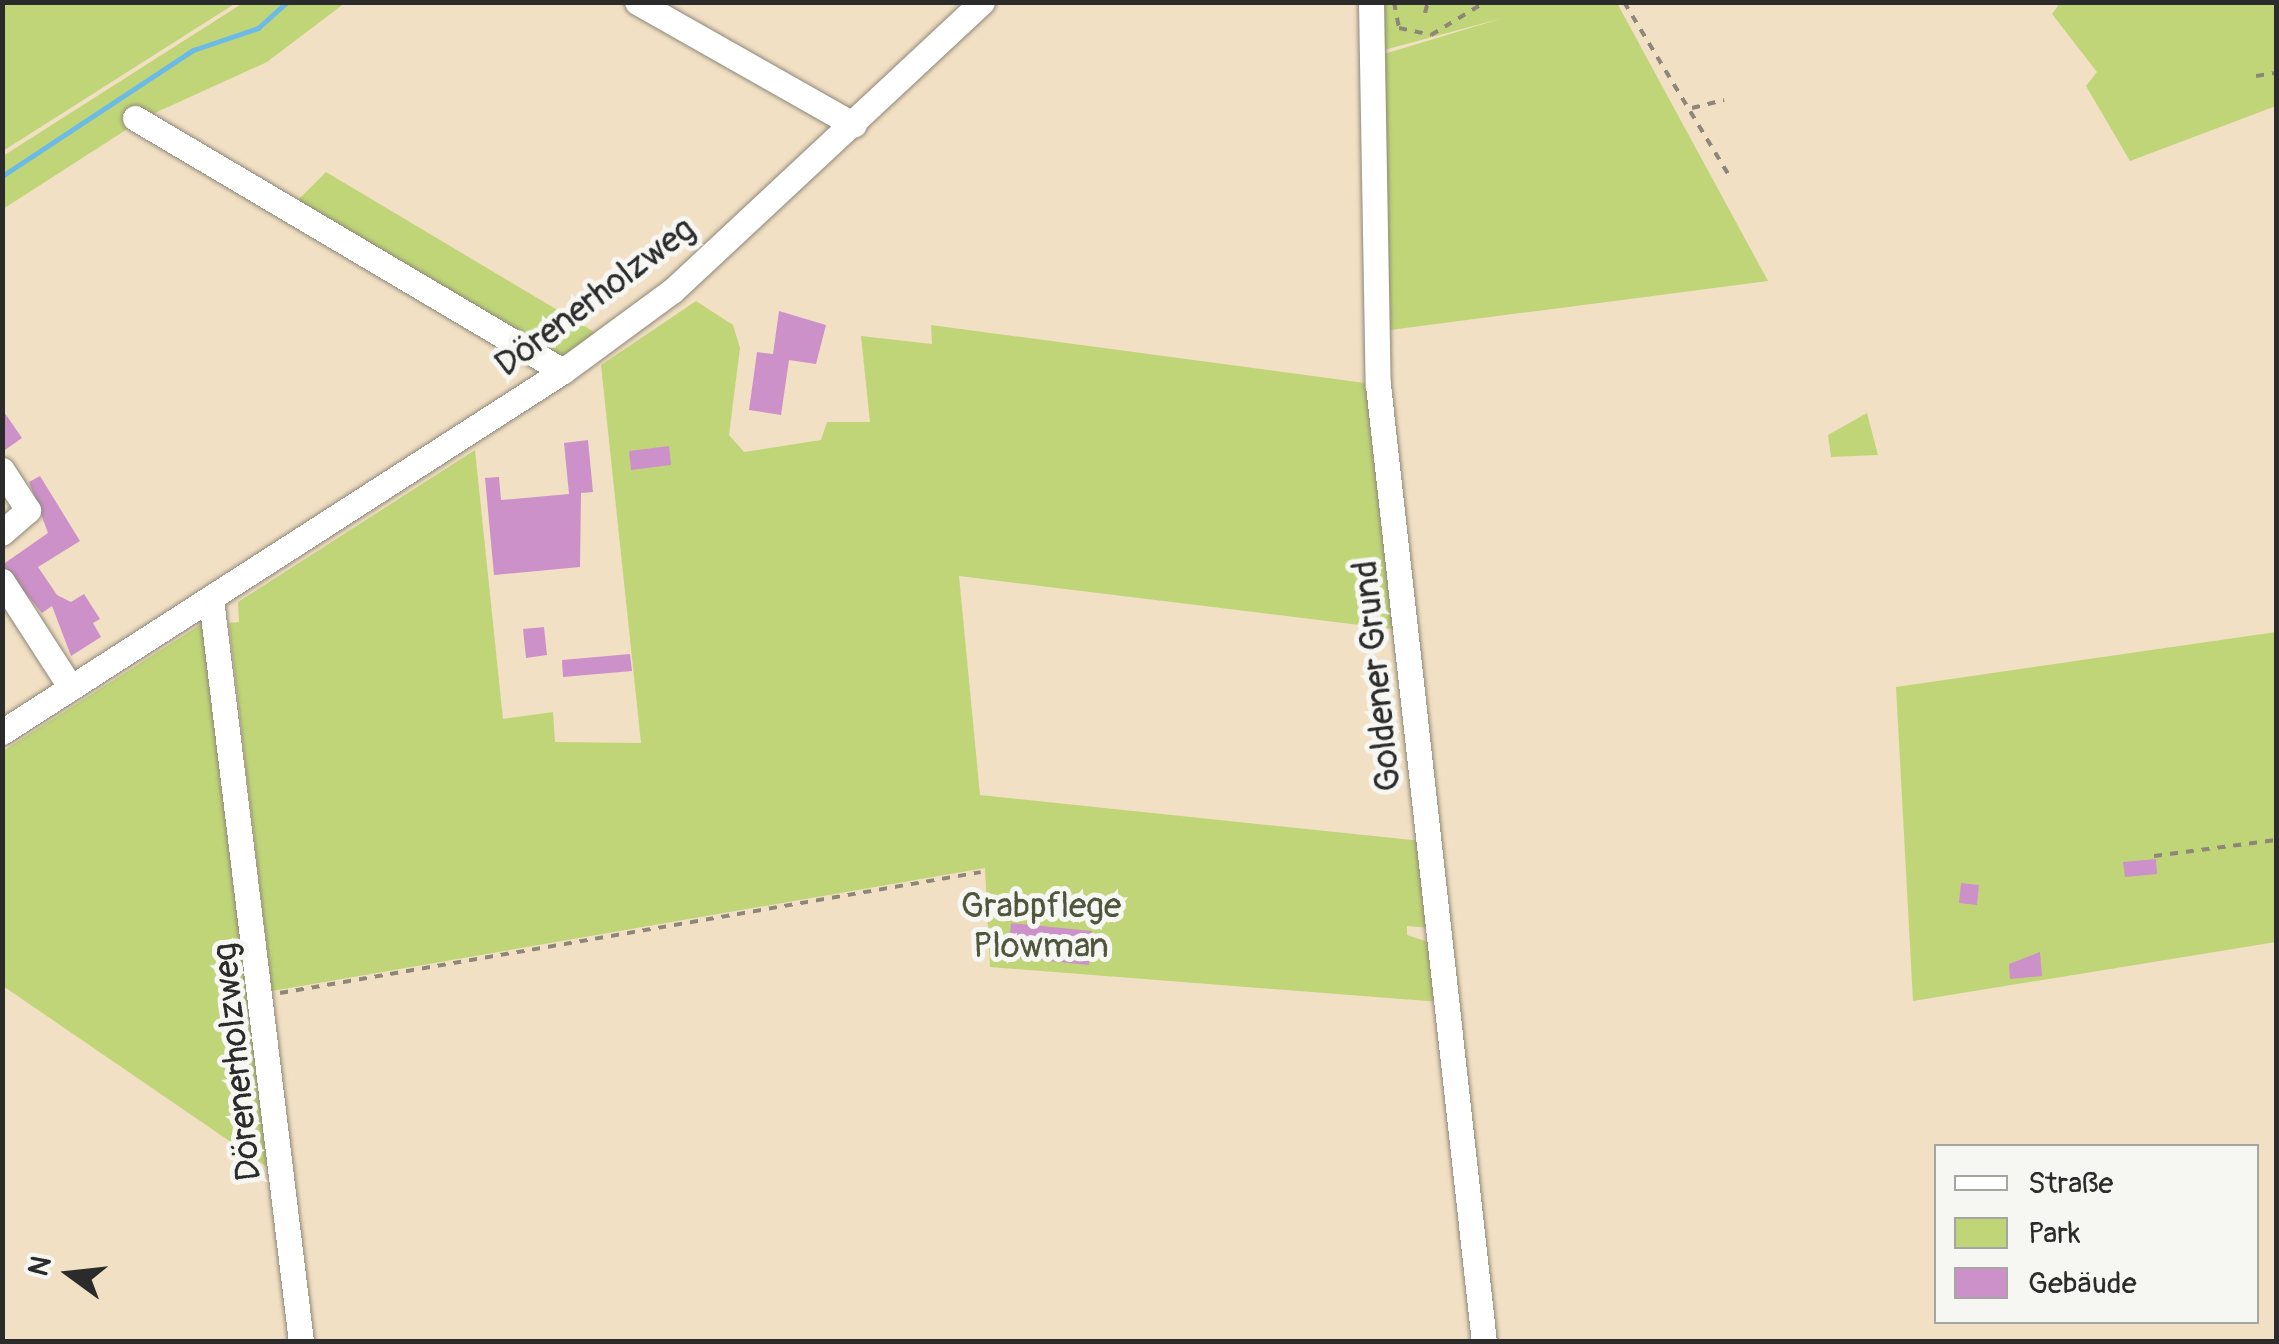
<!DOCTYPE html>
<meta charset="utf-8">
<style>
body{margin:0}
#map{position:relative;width:2279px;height:1344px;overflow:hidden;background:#f1e0c4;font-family:Pangolin,sans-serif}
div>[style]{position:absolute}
.green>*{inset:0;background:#c0d578}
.stream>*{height:5px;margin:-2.5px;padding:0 2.5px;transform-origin:2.5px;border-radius:2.5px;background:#6cbae6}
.building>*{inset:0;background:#cd91c9}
.path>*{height:4px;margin-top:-2px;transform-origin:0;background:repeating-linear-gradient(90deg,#8e8678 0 8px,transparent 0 16px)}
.roads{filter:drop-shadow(0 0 2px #8e8678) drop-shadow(0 0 2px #8e8678)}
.minor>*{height:25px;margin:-12.5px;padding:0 12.5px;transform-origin:12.5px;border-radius:12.5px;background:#fff}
span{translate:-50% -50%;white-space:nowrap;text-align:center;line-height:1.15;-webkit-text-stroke:10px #f6f6f2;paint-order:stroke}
.street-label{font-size:35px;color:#2b2b2b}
.park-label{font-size:35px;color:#50563e}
.frame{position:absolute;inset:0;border:5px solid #2b2b2b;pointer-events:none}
.legend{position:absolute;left:1934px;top:1144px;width:325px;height:180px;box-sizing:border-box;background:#f6f6f2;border:2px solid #a5a5a2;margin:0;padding:12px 18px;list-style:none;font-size:30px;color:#2b2b2b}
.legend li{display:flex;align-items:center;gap:20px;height:50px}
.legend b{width:50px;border:2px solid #a5a5a2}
.north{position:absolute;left:20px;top:1224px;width:100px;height:100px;-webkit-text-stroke:8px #f6f6f2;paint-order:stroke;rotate:285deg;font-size:28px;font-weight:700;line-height:40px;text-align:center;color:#2b2b2b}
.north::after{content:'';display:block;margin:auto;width:35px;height:45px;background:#2b2b2b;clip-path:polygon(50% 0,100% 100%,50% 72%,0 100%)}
</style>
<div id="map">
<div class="green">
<i style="clip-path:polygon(3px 2px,236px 2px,236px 3px,3px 151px)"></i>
<i style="clip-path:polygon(243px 3px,345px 3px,267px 62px,146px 117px,3px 209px,3px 156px)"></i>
<i style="clip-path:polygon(1383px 3px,1617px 3px,1768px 281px,1390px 330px,1384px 54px,1503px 18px,1384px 50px)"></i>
<i style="clip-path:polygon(2060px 3px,2276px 3px,2276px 106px,2130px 161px,2086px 86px,2097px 72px,2052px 14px)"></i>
<i style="clip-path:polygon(326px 172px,601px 336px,559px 368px,292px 206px)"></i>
<i style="clip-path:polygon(696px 301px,733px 325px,740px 348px,729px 435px,744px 452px,821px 440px,827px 422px,870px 422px,861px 336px,932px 344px,931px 325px,1372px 384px,1400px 630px,959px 576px,980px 795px,1422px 841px,1431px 928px,1407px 926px,1407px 935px,1434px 944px,1440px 1002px,990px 967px,985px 868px,272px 991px,229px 623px,239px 622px,238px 602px,475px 450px,503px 719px,553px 712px,555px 742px,641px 743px,601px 365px)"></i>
<i style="clip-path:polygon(1867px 413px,1878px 455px,1831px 457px,1828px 435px)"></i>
<i style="clip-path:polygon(214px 616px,276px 1173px,3px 986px,3px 751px)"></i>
<i style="clip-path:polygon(2276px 632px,2276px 942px,1913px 1001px,1896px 687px)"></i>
</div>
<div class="stream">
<i style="left:2px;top:176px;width:229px;rotate:-33.4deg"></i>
<i style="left:193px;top:50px;width:69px;rotate:-18.7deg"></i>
<i style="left:258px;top:28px;width:39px;rotate:-42deg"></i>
</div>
<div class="building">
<i style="clip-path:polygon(779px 311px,826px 325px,816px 364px,789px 360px,781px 415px,749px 410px,757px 352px,773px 354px)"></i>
<i style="clip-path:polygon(2px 409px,22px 438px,2px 452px)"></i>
<i style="clip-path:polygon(588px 440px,593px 492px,581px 493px,580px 567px,494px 575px,485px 478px,499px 477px,501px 500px,569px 494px,564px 443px)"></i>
<i style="clip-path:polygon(669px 446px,671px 465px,631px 470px,629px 451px)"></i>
<i style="clip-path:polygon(40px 476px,80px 541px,38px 567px,57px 595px,71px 602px,84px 594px,100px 619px,93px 623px,101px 637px,71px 656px,52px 606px,42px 613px,2px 565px,48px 533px,29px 482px)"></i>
<i style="clip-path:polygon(544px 627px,547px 655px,526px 658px,523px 629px)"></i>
<i style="clip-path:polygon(630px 654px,632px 671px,563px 677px,562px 660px)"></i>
<i style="clip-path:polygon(2156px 859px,2157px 874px,2125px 877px,2123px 862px)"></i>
<i style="clip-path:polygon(1961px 883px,1979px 885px,1977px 905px,1959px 903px)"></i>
<i style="clip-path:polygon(1083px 901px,1115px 904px,1113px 921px,1081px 918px)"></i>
<i style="clip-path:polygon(1011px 923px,1092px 931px,1089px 965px,1008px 957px)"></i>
<i style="clip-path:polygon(2040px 952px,2042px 976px,2010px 979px,2009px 964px)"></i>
</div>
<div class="path">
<i style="left:1394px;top:2px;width:26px;rotate:79deg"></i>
<i style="left:1399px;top:28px;width:33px;rotate:12deg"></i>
<i style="left:1431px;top:35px;width:63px;rotate:-31.4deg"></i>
<i style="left:1624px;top:2px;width:205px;rotate:58.8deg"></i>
<i style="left:1425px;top:13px;width:11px;rotate:-75deg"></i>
<i style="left:2256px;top:76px;width:20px;rotate:-9deg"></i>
<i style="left:1692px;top:108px;width:33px;rotate:-14deg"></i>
<i style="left:2154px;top:856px;width:123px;rotate:-7.5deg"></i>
<i style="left:280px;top:993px;width:711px;rotate:-9.79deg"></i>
</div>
<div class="roads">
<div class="minor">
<i style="left:637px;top:2px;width:249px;rotate:29.5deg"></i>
<i style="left:1371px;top:2px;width:383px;rotate:89deg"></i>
<i style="left:1378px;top:385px;width:963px;rotate:83.68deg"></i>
<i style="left:135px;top:118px;width:497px;rotate:30.6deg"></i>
<i style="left:2px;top:470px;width:48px;rotate:57deg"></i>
<i style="left:28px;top:510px;width:35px;rotate:139deg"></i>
<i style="left:2px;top:581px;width:127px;rotate:57.2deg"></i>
<i style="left:211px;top:599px;width:748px;rotate:83.09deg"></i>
<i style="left:2px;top:732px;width:667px;rotate:-32.76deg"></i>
<i style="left:563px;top:371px;width:135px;rotate:-36.3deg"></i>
<i style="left:672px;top:291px;width:424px;rotate:-43deg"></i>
</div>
</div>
<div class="street-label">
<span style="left:595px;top:297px;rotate:-37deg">Dörenerholzweg</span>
<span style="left:1377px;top:676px;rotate:-96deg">Goldener Grund</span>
<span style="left:237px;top:1062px;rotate:-96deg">Dörenerholzweg</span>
</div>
<div class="park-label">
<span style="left:1041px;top:926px">Grabpflege<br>Plowman</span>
</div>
<div class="frame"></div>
<ul class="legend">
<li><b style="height:12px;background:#fff"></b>Straße</li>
<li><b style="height:28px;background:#c0d578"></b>Park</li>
<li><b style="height:28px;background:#cd91c9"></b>Gebäude</li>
</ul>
<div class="north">N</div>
</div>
